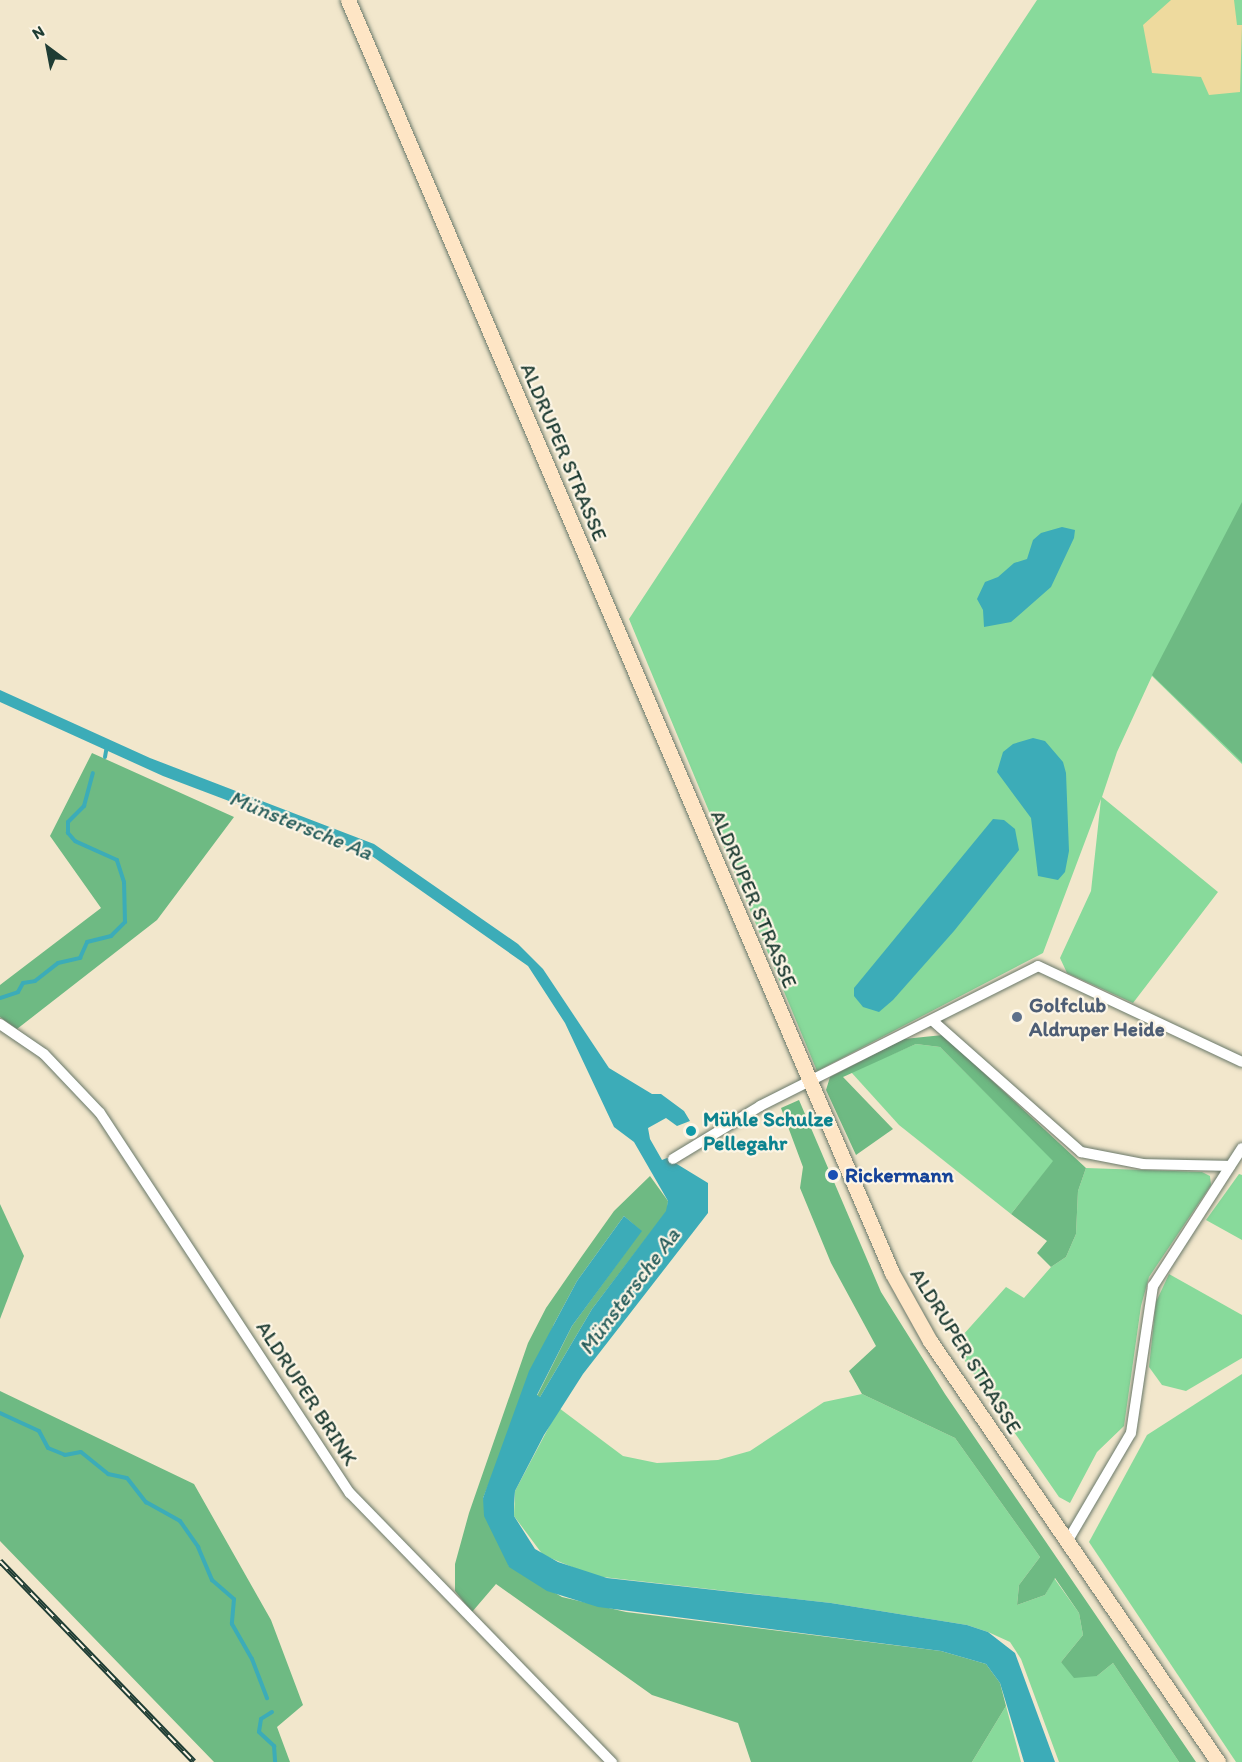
<!DOCTYPE html>
<meta charset="utf-8">
<style>
body{margin:0}
#map{position:relative;width:1242px;height:1762px;overflow:hidden;background:#f2e7cc;font-family:Itim,sans-serif}
div>[style]{position:absolute}
.green>*{inset:0;background:#88da9b}
.forest>*{inset:0;background:#6eba83}
.sand>*{inset:0;background:#eeda9e}
.water>*{inset:0;background:#3cacb8}
.stream>*{height:4px;margin:-2px;padding:0 2px;transform-origin:2px;border-radius:2px;background:#3cacb8}
.roads{filter:drop-shadow(0 0 2px #697869) drop-shadow(0 0 2px #697869)}
.minor>*{height:10px;margin:-5px;padding:0 5px;transform-origin:5px;border-radius:5px;background:#fff}
.secondary>*{height:15px;margin:-7.5px;padding:0 7.5px;transform-origin:7.5px;border-radius:7.5px;background:#fee5c5}
.rail>*{height:6px;margin-top:-3px;transform-origin:0;background:repeating-linear-gradient(90deg,#fcf5e5 0 11px,#1f3d34 0 22px);box-sizing:border-box;border-block:2px solid #1f3d34}
.dots>*{width:16px;height:16px;translate:-50% -50%;box-sizing:border-box;border:3px solid #fcf5e5;border-radius:50%}
span{translate:-50% -50%;white-space:nowrap;text-align:center;line-height:1.15;-webkit-text-stroke:4.5px #fcf5e5;paint-order:stroke}
.street-label{font-size:21px;color:#1f3d34}
.service-label{font-size:21px;color:#4e5e75;font-weight:700}
.left{translate:0 -50%;text-align:left}
.culture-label{font-size:21px;color:#0d838f;font-weight:700}
.transit-label{font-size:21px;color:#164399;font-weight:700}
.water-label{font-size:22px;color:#285e5c;font-style:italic}
.north{position:absolute;left:18px;top:18px;width:60px;height:60px;-webkit-text-stroke:4px #fcf5e5;paint-order:stroke;rotate:328deg;font-size:16px;font-weight:700;line-height:24px;text-align:center;color:#1f3d34}
.north::after{content:'';display:block;margin:auto;width:21px;height:27px;background:#1f3d34;clip-path:polygon(50% 0,100% 100%,50% 72%,0 100%)}
</style>
<div id="map">
<div class="green">
<i style="clip-path:polygon(1037px 0,1242px 0,1242px 764px,1152px 676px,1117px 752px,1102px 797px,1218px 892px,1133px 1003px,1067px 973px,1060px 958px,1091px 891px,1101px 799px,1043px 953px,817px 1071px,629px 619px)"></i>
<i style="clip-path:polygon(916px 1044px,940px 1047px,1054px 1161px,1011px 1214px,899px 1125px,851px 1072px)"></i>
<i style="clip-path:polygon(1086px 1168px,1202px 1172px,1210px 1176px,1211px 1185px,1149px 1277px,1141px 1306px,1124px 1426px,1097px 1452px,1070px 1503px,1059px 1497px,954px 1345px,1006px 1287px,1024px 1298px,1051px 1267px,1066px 1257px,1076px 1234px,1078px 1191px)"></i>
<i style="clip-path:polygon(1239px 1174px,1242px 1175px,1242px 1240px,1206px 1220px)"></i>
<i style="clip-path:polygon(1169px 1274px,1242px 1315px,1242px 1358px,1186px 1391px,1162px 1385px,1149px 1367px,1156px 1302px)"></i>
<i style="clip-path:polygon(1242px 1374px,1242px 1762px,1236px 1762px,1089px 1542px,1147px 1435px)"></i>
<i style="clip-path:polygon(862px 1394px,955px 1438px,1040px 1557px,1019px 1585px,1017px 1605px,1045px 1595px,1054px 1578px,1079px 1613px,1083px 1635px,1061px 1662px,1097px 1676px,1113px 1663px,1179px 1762px,1059px 1762px,1021px 1659px,1010px 1642px,988px 1632px,967px 1625px,831px 1603px,594px 1576px,543px 1555px,514px 1516px,515px 1491px,559px 1408px,623px 1456px,657px 1463px,718px 1460px,750px 1451px,824px 1402px)"></i>
<i style="clip-path:polygon(1006px 1706px,1021px 1762px,972px 1762px)"></i>
</div>
<div class="forest">
<i style="clip-path:polygon(1242px 502px,1242px 762px,1152px 675px)"></i>
<i style="clip-path:polygon(92px 753px,234px 817px,157px 920px,17px 1029px,0 1017px,0 985px,101px 908px,50px 836px)"></i>
<i style="clip-path:polygon(943px 1035px,1086px 1168px,1078px 1191px,1076px 1234px,1066px 1257px,1051px 1267px,1037px 1253px,1047px 1241px,1011px 1214px,1053px 1161px,940px 1047px,916px 1044px,843px 1077px,893px 1129px,856px 1155px,826px 1090px,830px 1077px,904px 1039px)"></i>
<i style="clip-path:polygon(799px 1100px,881px 1292px,945px 1394px,1196px 1762px,1179px 1762px,1113px 1663px,1097px 1676px,1074px 1678px,1061px 1662px,1083px 1635px,1079px 1613px,1055px 1578px,1045px 1595px,1017px 1605px,1019px 1585px,1040px 1557px,955px 1438px,862px 1394px,849px 1371px,876px 1346px,831px 1263px,800px 1188px,803px 1167px,781px 1108px)"></i>
<i style="clip-path:polygon(650px 1176px,668px 1201px,667px 1211px,592px 1309px,540px 1397px,537px 1396px,572px 1326px,641px 1231px,624px 1216px,577px 1281px,554px 1324px,483px 1498px,509px 1566px,562px 1597px,626px 1612px,941px 1651px,986px 1664px,1000px 1683px,1006px 1706px,972px 1762px,751px 1762px,738px 1723px,652px 1695px,496px 1584px,472px 1612px,455px 1591px,455px 1564px,469px 1513px,528px 1343px,546px 1308px,582px 1256px,614px 1211px)"></i>
<i style="clip-path:polygon(0 1204px,24px 1256px,0 1319px)"></i>
<i style="clip-path:polygon(0 1391px,194px 1484px,271px 1620px,303px 1705px,277px 1727px,290px 1762px,214px 1762px,0 1541px)"></i>
</div>
<div class="sand">
<i style="clip-path:polygon(1171px 0,1234px 0,1237px 25px,1242px 25px,1240px 92px,1209px 95px,1201px 77px,1152px 73px,1143px 25px)"></i>
</div>
<div class="water">
<i style="clip-path:polygon(1062px 527px,1075px 530px,1074px 538px,1051px 587px,1011px 622px,984px 627px,983px 610px,977px 599px,985px 582px,998px 577px,1014px 563px,1027px 559px,1033px 540px,1041px 533px)"></i>
<i style="clip-path:polygon(0 690px,150px 758px,374px 844px,518px 944px,543px 969px,609px 1068px,652px 1094px,661px 1094px,684px 1111px,690px 1121px,677px 1126px,666px 1118px,648px 1128px,650px 1139px,662px 1160px,667px 1158px,708px 1183px,708px 1213px,583px 1374px,544px 1435px,515px 1491px,514px 1504px,514px 1516px,535px 1549px,558px 1562px,607px 1578px,831px 1603px,967px 1625px,988px 1632px,1015px 1653px,1055px 1762px,1024px 1762px,1000px 1683px,986px 1664px,941px 1651px,598px 1607px,547px 1591px,509px 1567px,484px 1516px,483px 1498px,529px 1371px,577px 1281px,624px 1216px,642px 1231px,572px 1326px,537px 1395px,540px 1397px,592px 1309px,666px 1211px,668px 1201px,634px 1142px,614px 1127px,565px 1023px,528px 966px,369px 854px,163px 776px,0 702px)"></i>
<i style="clip-path:polygon(1033px 738px,1045px 741px,1063px 762px,1066px 773px,1069px 851px,1065px 872px,1058px 880px,1038px 876px,1031px 818px,997px 772px,1003px 752px,1013px 744px)"></i>
<i style="clip-path:polygon(993px 819px,1004px 820px,1015px 829px,1019px 850px,954px 931px,893px 1000px,879px 1012px,863px 1007px,854px 996px,854px 988px)"></i>
</div>
<div class="stream">
<i style="left:105px;top:757px;width:11px;rotate:-80deg"></i>
<i style="left:0;top:998px;width:19px;rotate:-18deg"></i>
<i style="left:18px;top:992px;width:10px;rotate:-61deg"></i>
<i style="left:23px;top:983px;width:12px;rotate:-9deg"></i>
<i style="left:35px;top:981px;width:29px;rotate:-38deg"></i>
<i style="left:58px;top:963px;width:23px;rotate:-13deg"></i>
<i style="left:80px;top:958px;width:17px;rotate:-66deg"></i>
<i style="left:87px;top:942px;width:25px;rotate:-14deg"></i>
<i style="left:111px;top:936px;width:20px;rotate:-45deg"></i>
<i style="left:125px;top:922px;width:40px;rotate:-91.4deg"></i>
<i style="left:124px;top:882px;width:23px;rotate:-108deg"></i>
<i style="left:117px;top:860px;width:46px;rotate:-155.7deg"></i>
<i style="left:75px;top:841px;width:11px;rotate:-131deg"></i>
<i style="left:68px;top:833px;width:11px;rotate:-90deg"></i>
<i style="left:68px;top:822px;width:23px;rotate:-45deg"></i>
<i style="left:84px;top:806px;width:34px;rotate:-75deg"></i>
<i style="left:0;top:1413px;width:43px;rotate:24.8deg"></i>
<i style="left:39px;top:1431px;width:19px;rotate:62deg"></i>
<i style="left:48px;top:1448px;width:18px;rotate:22deg"></i>
<i style="left:65px;top:1455px;width:16px;rotate:-11deg"></i>
<i style="left:81px;top:1452px;width:35px;rotate:39deg"></i>
<i style="left:108px;top:1474px;width:19px;rotate:12deg"></i>
<i style="left:127px;top:1478px;width:31px;rotate:52deg"></i>
<i style="left:146px;top:1502px;width:39px;rotate:29deg"></i>
<i style="left:180px;top:1521px;width:32px;rotate:55deg"></i>
<i style="left:198px;top:1547px;width:36px;rotate:67deg"></i>
<i style="left:212px;top:1580px;width:29px;rotate:41deg"></i>
<i style="left:234px;top:1599px;width:25px;rotate:95deg"></i>
<i style="left:232px;top:1624px;width:40px;rotate:60.3deg"></i>
<i style="left:252px;top:1659px;width:42px;rotate:69deg"></i>
<i style="left:272px;top:1712px;width:13px;rotate:148deg"></i>
<i style="left:261px;top:1719px;width:13px;rotate:99deg"></i>
<i style="left:259px;top:1732px;width:21px;rotate:43deg"></i>
<i style="left:274px;top:1746px;width:16px;rotate:86deg"></i>
</div>
<div class="roads">
<div class="minor">
<i style="left:933px;top:1021px;width:198px;rotate:41.5deg"></i>
<i style="left:1081px;top:1152px;width:63px;rotate:11deg"></i>
<i style="left:1143px;top:1164px;width:87px;rotate:1.3deg"></i>
<i style="left:0;top:1024px;width:53px;rotate:34.3deg"></i>
<i style="left:44px;top:1054px;width:81px;rotate:46.5deg"></i>
<i style="left:100px;top:1113px;width:455px;rotate:56.7deg"></i>
<i style="left:350px;top:1493px;width:376px;rotate:45.8deg"></i>
<i style="left:673px;top:1159px;width:102px;rotate:-31.3deg"></i>
<i style="left:760px;top:1106px;width:311px;rotate:-26.7deg"></i>
<i style="left:1038px;top:966px;width:225px;rotate:25.2deg"></i>
<i style="left:1067px;top:1542px;width:126px;rotate:-59.6deg"></i>
<i style="left:1131px;top:1433px;width:149px;rotate:-81.5deg"></i>
<i style="left:1153px;top:1286px;width:164px;rotate:-57.2deg"></i>
</div>
<div class="secondary">
<i style="left:348px;top:0;width:1384px;rotate:66.86deg"></i>
<i style="left:892px;top:1273px;width:78px;rotate:60.8deg"></i>
<i style="left:930px;top:1341px;width:510px;rotate:55.62deg"></i>
</div>
</div>
<div class="rail">
<i style="left:0;top:1561px;width:279px;rotate:46deg"></i>
</div>
<div class="dots">
<i style="left:1017px;top:1017px;background:#5c6f8a"></i>
<i style="left:691px;top:1131px;background:#0f9aa8"></i>
<i style="left:833px;top:1175px;background:#1a4fb4"></i>
</div>
<div class="street-label">
<span style="left:564px;top:452px;rotate:67deg">ALDRUPER STRASSE</span>
<span style="left:754px;top:899px;rotate:67deg">ALDRUPER STRASSE</span>
<span style="left:966px;top:1351px;rotate:58deg">ALDRUPER STRASSE</span>
<span style="left:307px;top:1393px;rotate:57deg">ALDRUPER BRINK</span>
</div>
<div class="service-label">
<span class="left" style="left:1029px;top:1017px">Golfclub<br>Aldruper Heide</span>
</div>
<div class="culture-label">
<span class="left" style="left:703px;top:1131px">Mühle Schulze<br>Pellegahr</span>
</div>
<div class="transit-label">
<span class="left" style="left:845px;top:1175px">Rickermann</span>
</div>
<div class="water-label">
<span style="left:301px;top:825px;rotate:22deg">Münstersche Aa</span>
<span style="left:629px;top:1291px;rotate:-53deg">Münstersche Aa</span>
</div>
<div class="north">N</div>
</div>
